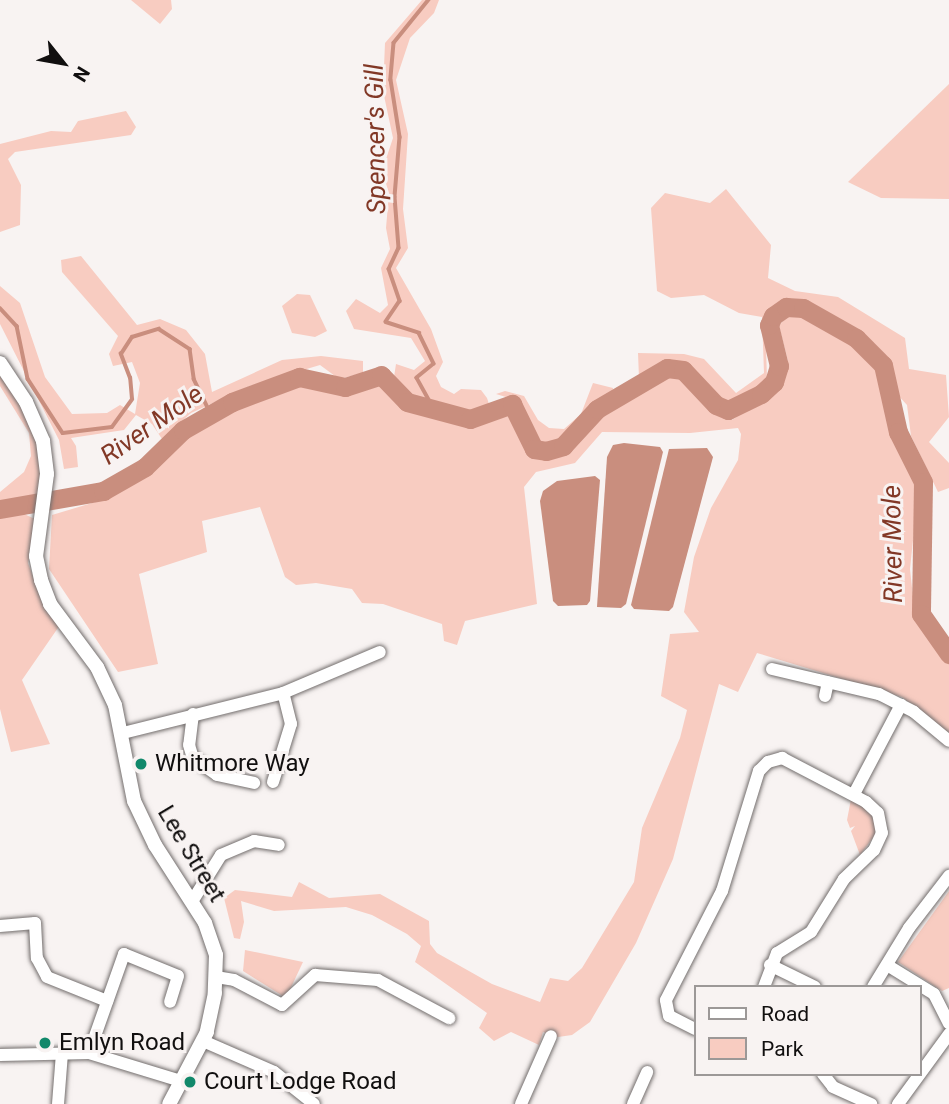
<!DOCTYPE html>
<style>
body{margin:0}
#map{position:relative;width:949px;height:1104px;overflow:hidden;background:#f8f3f2;font-family:Roboto,sans-serif}
div>[style]{position:absolute}
.green>*{inset:0;background:#f8ccc1}
.water>*{inset:0;background:#c98e7e}
.stream>*{height:3.5px;margin:-1.75px;padding:0 1.75px;transform-origin:1.75px;border-radius:1.75px;background:#c98e7e}
.river>*{height:19px;margin:-9.5px;padding:0 9.5px;transform-origin:9.5px;border-radius:9.5px;background:#c98e7e}
.roads{filter:drop-shadow(0 0 2px #736e6d) drop-shadow(0 0 2px #736e6d)}
.minor>*{height:12px;margin:-6px;padding:0 6px;transform-origin:6px;border-radius:6px;background:#fff}
.tertiary>*{height:14px;margin:-7px;padding:0 7px;transform-origin:7px;border-radius:7px;background:#fff}
.dots>*{width:19px;height:19px;translate:-50% -50%;box-sizing:border-box;border:4px solid #f8f3f2;border-radius:50%}
span{translate:-50% -50%;white-space:nowrap;text-align:center;line-height:1.15;-webkit-text-stroke:6px #f8f3f2;paint-order:stroke}
.poi-label{font-size:24px;color:#110f0f}
.left{translate:0 -50%;text-align:left}
.street-label{font-size:24px;color:#110f0f}
.water-label{font-size:26px;color:#823826;font-style:italic}
.legend{position:absolute;left:694px;top:985px;width:228px;height:91px;box-sizing:border-box;background:#f8f3f2;border:2px solid #9c9897;margin:0;padding:9px 12px;list-style:none;font-size:21px;color:#110f0f}
.legend li{display:flex;align-items:center;gap:14px;height:35px}
.legend b{width:35px;border:2px solid #9c9897}
.north{position:absolute;left:28px;top:28px;width:70px;height:70px;-webkit-text-stroke:5px #f8f3f2;paint-order:stroke;rotate:121deg;font-size:19px;font-weight:700;line-height:28px;text-align:center;color:#110f0f}
.north::after{content:'';display:block;margin:auto;width:24px;height:32px;background:#110f0f;clip-path:polygon(50% 0,100% 100%,50% 72%,0 100%)}
</style>
<div id="map">
<div class="green">
<i style="clip-path:polygon(131px 0,171px 0,172px 9px,160px 24px)"></i>
<i style="clip-path:polygon(422px 0,439px 0,434px 13px,410px 38px,396px 80px,408px 134px,403px 209px,408px 248px,396px 268px,431px 329px,443px 362px,436px 376px,441px 387px,454px 394px,461px 389px,481px 390px,487px 398px,490px 407px,475px 413px,411px 396px,394px 377px,396px 364px,414px 370px,425px 361px,411px 338px,354px 329px,346px 311px,356px 299px,380px 313px,388px 305px,381px 268px,390px 249px,386px 228px,389px 193px,382px 171px,393px 138px,383px 91px,385px 43px)"></i>
<i style="clip-path:polygon(949px 84px,949px 199px,881px 198px,848px 182px)"></i>
<i style="clip-path:polygon(126px 111px,136px 127px,131px 135px,15px 152px,8px 159px,21px 185px,20px 225px,0 232px,0 144px,51px 131px,71px 132px,78px 121px)"></i>
<i style="clip-path:polygon(726px 189px,771px 245px,768px 278px,795px 291px,838px 297px,905px 338px,909px 369px,946px 375px,949px 417px,929px 442px,949px 463px,949px 488px,938px 492px,911px 436px,907px 405px,896px 393px,888px 358px,806px 305px,782px 301px,765px 315px,767px 379px,744px 397px,726px 402px,684px 365px,661px 363px,639px 378px,638px 353px,684px 354px,704px 359px,736px 393px,764px 373px,762px 317px,739px 313px,704px 295px,671px 298px,657px 291px,651px 208px,665px 193px,710px 203px)"></i>
<i style="clip-path:polygon(81px 256px,137px 325px,160px 319px,186px 330px,205px 354px,212px 392px,282px 360px,321px 356px,363px 361px,363px 373px,339px 379px,320px 365px,250px 386px,191px 413px,162px 439px,152px 424px,136px 415px,124px 430px,71px 438px,76px 446px,78px 467px,64px 469px,59px 440px,0 324px,0 286px,20px 303px,45px 377px,72px 414px,107px 413px,120px 405px,135px 414px,140px 383px,132px 362px,113px 366px,109px 354px,118px 336px,62px 272px,61px 260px)"></i>
<i style="clip-path:polygon(297px 294px,310px 295px,327px 331px,315px 337px,292px 333px,282px 306px)"></i>
<i style="clip-path:polygon(798px 315px,860px 348px,877px 366px,896px 440px,919px 483px,910px 569px,915px 616px,949px 662px,949px 734px,902px 697px,757px 653px,738px 692px,719px 684px,673px 859px,636px 943px,590px 1022px,572px 1035px,558px 1037px,543px 1032px,539px 1045px,511px 1032px,494px 1041px,479px 1028px,487px 1013px,415px 962px,421px 946px,407px 934px,372px 915px,346px 907px,274px 911px,241px 901px,244px 922px,240px 939px,234px 938px,224px 898px,235px 890px,292px 897px,299px 882px,329px 898px,380px 894px,429px 921px,430px 944px,437px 953px,492px 984px,540px 1002px,550px 978px,568px 981px,582px 968px,634px 882px,642px 828px,680px 738px,687px 710px,661px 696px,670px 634px,699px 632px,684px 612px,694px 557px,711px 508px,738px 460px,741px 434px,738px 428px,690px 433px,602px 432px,575px 463px,536px 472px,524px 487px,537px 604px,465px 621px,457px 645px,444px 641px,442px 624px,383px 604px,362px 603px,352px 589px,316px 583px,296px 585px,285px 577px,260px 507px,202px 521px,207px 552px,139px 574px,158px 664px,118px 672px,49px 569px,52px 515px,102px 500px,157px 465px,177px 440px,229px 411px,299px 381px,342px 390px,377px 381px,417px 411px,467px 424px,504px 411px,515px 415px,533px 456px,547px 460px,563px 456px,600px 418px,671px 373px,690px 379px,700px 396px,732px 420px,782px 382px,788px 361px,779px 326px,787px 316px)"></i>
<i style="clip-path:polygon(0 369px,25px 404px,43px 459px,38px 494px,0 504px,0 492px,24px 472px,31px 456px,29px 433px,0 386px)"></i>
<i style="clip-path:polygon(593px 383px,613px 388px,612px 395px,591px 406px,570px 435px,553px 446px,537px 444px,516px 400px,496px 394px,505px 391px,524px 396px,538px 420px,549px 428px,564px 429px,581px 414px)"></i>
<i style="clip-path:polygon(20px 512px,39px 521px,28px 563px,38px 590px,60px 625px,22px 680px,50px 744px,11px 752px,0 709px,0 516px)"></i>
<i style="clip-path:polygon(851px 799px,870px 811px,876px 825px,875px 835px,860px 855px,851px 831px,855px 826px,850px 828px,847px 820px)"></i>
<i style="clip-path:polygon(949px 891px,949px 988px,942px 991px,898px 962px)"></i>
<i style="clip-path:polygon(245px 950px,303px 962px,286px 998px,243px 971px)"></i>
</div>
<div class="water">
<i style="clip-path:polygon(624px 443px,660px 447px,663px 452px,626px 604px,621px 608px,597px 607px,607px 457px,613px 445px)"></i>
<i style="clip-path:polygon(707px 448px,713px 457px,673px 607px,669px 611px,634px 609px,631px 605px,669px 449px)"></i>
<i style="clip-path:polygon(595px 476px,600px 480px,590px 601px,587px 605px,558px 606px,553px 601px,540px 501px,543px 491px,557px 481px)"></i>
</div>
<div class="stream">
<i style="left:429px;top:0;width:55px;rotate:129.1deg"></i>
<i style="left:394px;top:43px;width:37px;rotate:95deg"></i>
<i style="left:391px;top:80px;width:58px;rotate:81deg"></i>
<i style="left:400px;top:137px;width:60px;rotate:94.8deg"></i>
<i style="left:395px;top:197px;width:51px;rotate:85.5deg"></i>
<i style="left:399px;top:248px;width:23px;rotate:115deg"></i>
<i style="left:389px;top:269px;width:34px;rotate:71deg"></i>
<i style="left:400px;top:301px;width:25px;rotate:124deg"></i>
<i style="left:386px;top:322px;width:35px;rotate:18deg"></i>
<i style="left:419px;top:333px;width:34px;rotate:64deg"></i>
<i style="left:434px;top:364px;width:22px;rotate:141deg"></i>
<i style="left:417px;top:378px;width:37px;rotate:61deg"></i>
<i style="left:0;top:308px;width:25px;rotate:47deg"></i>
<i style="left:17px;top:326px;width:54px;rotate:78.3deg"></i>
<i style="left:28px;top:379px;width:64px;rotate:57.1deg"></i>
<i style="left:63px;top:433px;width:49px;rotate:-7deg"></i>
<i style="left:112px;top:427px;width:34px;rotate:-54deg"></i>
<i style="left:132px;top:399px;width:21px;rotate:-95deg"></i>
<i style="left:130px;top:378px;width:26px;rotate:-111deg"></i>
<i style="left:121px;top:354px;width:20px;rotate:-57deg"></i>
<i style="left:132px;top:337px;width:28px;rotate:-17deg"></i>
<i style="left:159px;top:329px;width:37px;rotate:33deg"></i>
<i style="left:190px;top:349px;width:30px;rotate:82deg"></i>
<i style="left:194px;top:379px;width:39px;rotate:64deg"></i>
</div>
<div class="river">
<i style="left:0;top:509px;width:105px;rotate:-9.9deg"></i>
<i style="left:103px;top:491px;width:48px;rotate:-29.7deg"></i>
<i style="left:145px;top:467px;width:53px;rotate:-44.2deg"></i>
<i style="left:183px;top:430px;width:56px;rotate:-29.7deg"></i>
<i style="left:232px;top:402px;width:72px;rotate:-20.5deg"></i>
<i style="left:299px;top:377px;width:47px;rotate:12.3deg"></i>
<i style="left:345px;top:387px;width:38px;rotate:-18deg"></i>
<i style="left:381px;top:375px;width:37px;rotate:46deg"></i>
<i style="left:407px;top:402px;width:65px;rotate:15.1deg"></i>
<i style="left:470px;top:419px;width:45px;rotate:-19.7deg"></i>
<i style="left:512px;top:404px;width:50px;rotate:63.9deg"></i>
<i style="left:534px;top:449px;width:12px;rotate:9deg"></i>
<i style="left:546px;top:451px;width:18px;rotate:-16deg"></i>
<i style="left:563px;top:446px;width:50px;rotate:-47.4deg"></i>
<i style="left:597px;top:409px;width:81px;rotate:-30.4deg"></i>
<i style="left:667px;top:368px;width:16px;rotate:7deg"></i>
<i style="left:683px;top:370px;width:48px;rotate:46.7deg"></i>
<i style="left:716px;top:405px;width:13px;rotate:23deg"></i>
<i style="left:728px;top:410px;width:37px;rotate:-26deg"></i>
<i style="left:761px;top:394px;width:18px;rotate:-43deg"></i>
<i style="left:774px;top:382px;width:17px;rotate:-73deg"></i>
<i style="left:779px;top:366px;width:42px;rotate:-103.7deg"></i>
<i style="left:769px;top:325px;width:10px;rotate:-66deg"></i>
<i style="left:773px;top:316px;width:16px;rotate:-35deg"></i>
<i style="left:786px;top:307px;width:17px;rotate:3deg"></i>
<i style="left:803px;top:308px;width:61px;rotate:29.5deg"></i>
<i style="left:856px;top:338px;width:38px;rotate:45deg"></i>
<i style="left:883px;top:365px;width:69px;rotate:77.4deg"></i>
<i style="left:898px;top:432px;width:56px;rotate:63.4deg"></i>
<i style="left:923px;top:482px;width:132px;rotate:90.9deg"></i>
<i style="left:921px;top:614px;width:49px;rotate:55deg"></i>
</div>
<div class="roads">
<div class="minor">
<i style="left:772px;top:669px;width:110px;rotate:13.2deg"></i>
<i style="left:879px;top:694px;width:39px;rotate:27deg"></i>
<i style="left:914px;top:712px;width:45px;rotate:39.6deg"></i>
<i style="left:825px;top:696px;width:14px;rotate:-78deg"></i>
<i style="left:193px;top:714px;width:31px;rotate:97deg"></i>
<i style="left:189px;top:745px;width:14px;rotate:73deg"></i>
<i style="left:193px;top:758px;width:29px;rotate:35deg"></i>
<i style="left:217px;top:775px;width:38px;rotate:12deg"></i>
<i style="left:123px;top:733px;width:165px;rotate:-14deg"></i>
<i style="left:283px;top:693px;width:105px;rotate:-22.9deg"></i>
<i style="left:273px;top:782px;width:61px;rotate:-72.8deg"></i>
<i style="left:291px;top:724px;width:32px;rotate:-104deg"></i>
<i style="left:854px;top:794px;width:101px;rotate:-62.2deg"></i>
<i style="left:193px;top:900px;width:53px;rotate:-58.1deg"></i>
<i style="left:221px;top:855px;width:36px;rotate:-23deg"></i>
<i style="left:254px;top:841px;width:25px;rotate:9deg"></i>
<i style="left:0;top:926px;width:35px;rotate:-5deg"></i>
<i style="left:35px;top:923px;width:35px;rotate:87deg"></i>
<i style="left:37px;top:958px;width:21px;rotate:62deg"></i>
<i style="left:47px;top:977px;width:65px;rotate:21.8deg"></i>
<i style="left:770px;top:965px;width:50px;rotate:26.1deg"></i>
<i style="left:887px;top:965px;width:55px;rotate:31.7deg"></i>
<i style="left:934px;top:994px;width:33px;rotate:63deg"></i>
<i style="left:216px;top:977px;width:18px;rotate:9deg"></i>
<i style="left:234px;top:980px;width:54px;rotate:27.5deg"></i>
<i style="left:282px;top:1005px;width:45px;rotate:-42.3deg"></i>
<i style="left:315px;top:975px;width:63px;rotate:4.5deg"></i>
<i style="left:378px;top:980px;width:81px;rotate:28.2deg"></i>
<i style="left:873px;top:987px;width:69px;rotate:-58.6deg"></i>
<i style="left:909px;top:928px;width:66px;rotate:-52.4deg"></i>
<i style="left:695px;top:1029px;width:29px;rotate:-153deg"></i>
<i style="left:669px;top:1016px;width:16px;rotate:-101deg"></i>
<i style="left:666px;top:1000px;width:123px;rotate:-62.8deg"></i>
<i style="left:722px;top:891px;width:126px;rotate:-72.9deg"></i>
<i style="left:759px;top:771px;width:13px;rotate:-45deg"></i>
<i style="left:768px;top:762px;width:15px;rotate:-16deg"></i>
<i style="left:782px;top:758px;width:95px;rotate:27.6deg"></i>
<i style="left:866px;top:802px;width:16px;rotate:43deg"></i>
<i style="left:878px;top:813px;width:20px;rotate:79deg"></i>
<i style="left:882px;top:833px;width:19px;rotate:115deg"></i>
<i style="left:874px;top:850px;width:42px;rotate:136deg"></i>
<i style="left:844px;top:879px;width:62px;rotate:121.9deg"></i>
<i style="left:811px;top:932px;width:40px;rotate:148deg"></i>
<i style="left:777px;top:953px;width:36px;rotate:111deg"></i>
<i style="left:203px;top:1041px;width:77px;rotate:23.6deg"></i>
<i style="left:274px;top:1072px;width:51px;rotate:38.7deg"></i>
<i style="left:89px;top:1053px;width:105px;rotate:-70.5deg"></i>
<i style="left:124px;top:954px;width:58px;rotate:22.2deg"></i>
<i style="left:178px;top:976px;width:27px;rotate:107deg"></i>
<i style="left:0;top:1055px;width:89px;rotate:-1.3deg"></i>
<i style="left:89px;top:1053px;width:96px;rotate:16.9deg"></i>
<i style="left:823px;top:1074px;width:16px;rotate:52deg"></i>
<i style="left:833px;top:1087px;width:42px;rotate:24.1deg"></i>
<i style="left:58px;top:1104px;width:51px;rotate:-85.5deg"></i>
<i style="left:521px;top:1104px;width:74px;rotate:-66.2deg"></i>
<i style="left:633px;top:1104px;width:35px;rotate:-66deg"></i>
<i style="left:898px;top:1104px;width:87px;rotate:-53.9deg"></i>
</div>
<div class="tertiary">
<i style="left:0;top:363px;width:47px;rotate:56.3deg"></i>
<i style="left:26px;top:402px;width:43px;rotate:66.4deg"></i>
<i style="left:43px;top:441px;width:33px;rotate:83deg"></i>
<i style="left:47px;top:474px;width:83px;rotate:97.6deg"></i>
<i style="left:36px;top:556px;width:25px;rotate:78deg"></i>
<i style="left:41px;top:580px;width:26px;rotate:69deg"></i>
<i style="left:50px;top:604px;width:79px;rotate:53.3deg"></i>
<i style="left:97px;top:667px;width:42px;rotate:64.7deg"></i>
<i style="left:115px;top:705px;width:98px;rotate:78.8deg"></i>
<i style="left:134px;top:801px;width:49px;rotate:64.5deg"></i>
<i style="left:155px;top:845px;width:93px;rotate:57.3deg"></i>
<i style="left:205px;top:923px;width:34px;rotate:71deg"></i>
<i style="left:216px;top:955px;width:38px;rotate:92deg"></i>
<i style="left:215px;top:993px;width:40px;rotate:102deg"></i>
<i style="left:207px;top:1032px;width:81px;rotate:117.8deg"></i>
</div>
</div>
<div class="dots">
<i style="left:141px;top:764px;background:#12896b"></i>
<i style="left:45px;top:1043px;background:#12896b"></i>
<i style="left:190px;top:1082px;background:#12896b"></i>
</div>
<div class="poi-label">
<span class="left" style="left:155px;top:764px">Whitmore Way</span>
<span class="left" style="left:59px;top:1043px">Emlyn Road</span>
<span class="left" style="left:204px;top:1082px">Court Lodge Road</span>
</div>
<div class="street-label">
<span style="left:191px;top:854px;rotate:59deg">Lee Street</span>
</div>
<div class="water-label">
<span style="left:376px;top:139px;rotate:-91deg">Spencer's Gill</span>
<span style="left:152px;top:425px;rotate:-35deg">River Mole</span>
<span style="left:893px;top:544px;rotate:-91deg">River Mole</span>
</div>
<ul class="legend">
<li><b style="height:9px;background:#fff"></b>Road</li>
<li><b style="height:19px;background:#f8ccc1"></b>Park</li>
</ul>
<div class="north">N</div>
</div>
